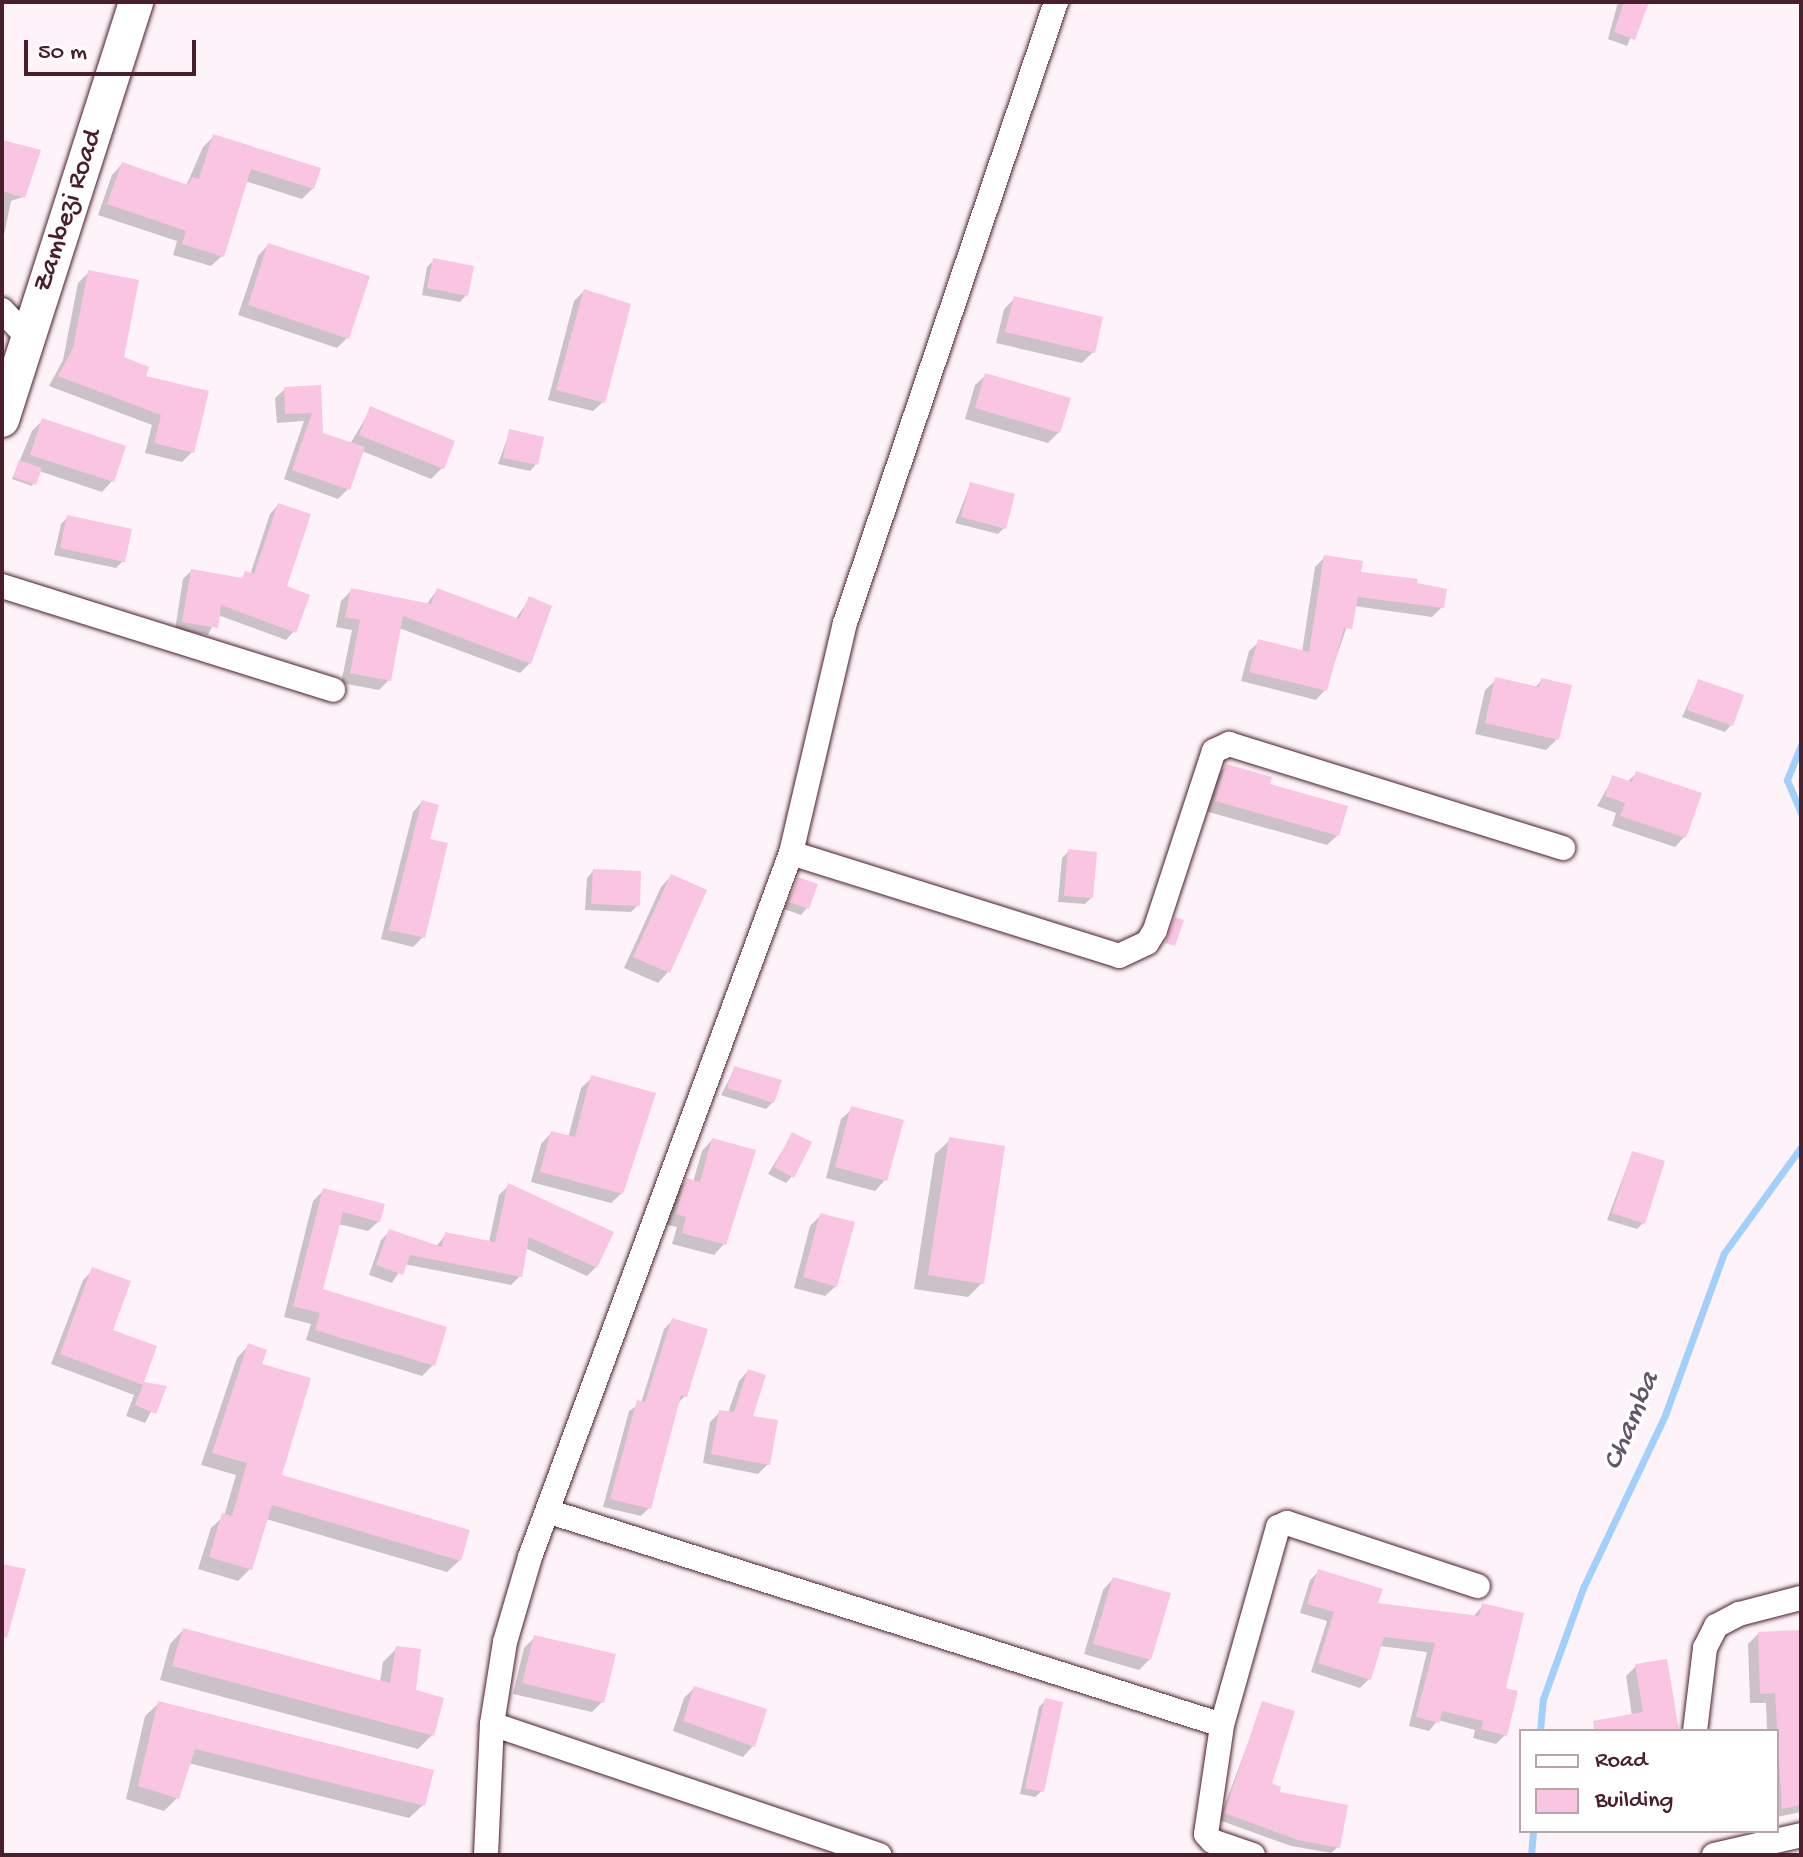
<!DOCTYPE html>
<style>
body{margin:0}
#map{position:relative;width:1803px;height:1857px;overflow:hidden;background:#fef3f9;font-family:"Gochi Hand",sans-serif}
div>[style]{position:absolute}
.shadow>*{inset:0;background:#0003}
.stream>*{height:7px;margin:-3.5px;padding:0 3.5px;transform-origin:3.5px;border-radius:3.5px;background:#a2d0fd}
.building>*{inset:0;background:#f9c5e2}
.roads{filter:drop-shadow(0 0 2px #4a1f2b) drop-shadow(0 0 2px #4a1f2b)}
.street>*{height:24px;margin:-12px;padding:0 12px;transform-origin:12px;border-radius:12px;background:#fff}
.secondary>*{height:34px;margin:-17px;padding:0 17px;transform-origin:17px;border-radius:17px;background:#fff}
span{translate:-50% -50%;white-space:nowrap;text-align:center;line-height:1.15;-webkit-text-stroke:7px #fff;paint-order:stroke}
.street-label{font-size:28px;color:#4a1f2b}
.water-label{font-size:30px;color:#64546a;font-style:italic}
.frame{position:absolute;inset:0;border:4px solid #4a1f2b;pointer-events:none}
.legend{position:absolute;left:1519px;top:1729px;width:260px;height:104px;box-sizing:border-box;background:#fff;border:2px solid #b7a5aa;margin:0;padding:10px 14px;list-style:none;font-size:24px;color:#4a1f2b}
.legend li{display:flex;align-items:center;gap:16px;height:40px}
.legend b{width:40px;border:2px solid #b7a5aa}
.scale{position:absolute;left:24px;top:40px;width:172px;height:36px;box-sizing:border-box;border:4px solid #4a1f2b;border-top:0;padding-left:10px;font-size:24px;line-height:28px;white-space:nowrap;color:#4a1f2b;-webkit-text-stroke:6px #fff;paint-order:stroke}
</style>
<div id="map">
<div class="shadow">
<i style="clip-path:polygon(1618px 2px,1646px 2px,1627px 46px,1608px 39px)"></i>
<i style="clip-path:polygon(213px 137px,313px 188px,302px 199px,245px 181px,222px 256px,211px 266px,173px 255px,177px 241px,98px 215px,112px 175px,122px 164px,186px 186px,203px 147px)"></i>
<i style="clip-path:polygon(2px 153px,23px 197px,11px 201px,2px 245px)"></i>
<i style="clip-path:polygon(268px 245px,348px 337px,337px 348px,238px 315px,258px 256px)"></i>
<i style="clip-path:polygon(434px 260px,466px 295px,460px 302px,422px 295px,427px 267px)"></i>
<i style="clip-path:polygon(88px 273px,121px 358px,143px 377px,192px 452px,182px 462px,145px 453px,152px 425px,49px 386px,63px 360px,78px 283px)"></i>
<i style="clip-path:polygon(584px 291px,603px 402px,593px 411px,548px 400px,574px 301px)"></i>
<i style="clip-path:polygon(1014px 299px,1093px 352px,1082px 363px,996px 343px,1004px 309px)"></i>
<i style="clip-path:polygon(986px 375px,1059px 432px,1048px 443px,965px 419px,975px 385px)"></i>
<i style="clip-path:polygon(319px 387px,321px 434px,350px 444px,371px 409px,453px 442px,442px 468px,431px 479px,362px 451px,348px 489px,338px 499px,284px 479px,304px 421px,277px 423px,275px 398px,285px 389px)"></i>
<i style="clip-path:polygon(43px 420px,112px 481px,102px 492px,39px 471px,32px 486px,12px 479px,32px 431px)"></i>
<i style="clip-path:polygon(510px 431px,536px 464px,530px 471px,498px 464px)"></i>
<i style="clip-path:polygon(970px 485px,1004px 528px,998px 534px,955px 523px)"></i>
<i style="clip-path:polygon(278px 505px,284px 587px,294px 631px,286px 640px,218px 615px,208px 635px,175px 630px,183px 579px,191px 571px,240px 579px,250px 575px,270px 514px)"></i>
<i style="clip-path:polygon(68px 517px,123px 561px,116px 568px,54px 555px,61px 524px)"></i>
<i style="clip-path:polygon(1325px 557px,1359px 573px,1415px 585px,1442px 607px,1432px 617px,1354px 606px,1325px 690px,1316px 700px,1241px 681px,1249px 651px,1259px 642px,1302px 652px,1315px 567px)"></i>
<i style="clip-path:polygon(437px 590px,515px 620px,530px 598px,530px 663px,520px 673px,399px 628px,389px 680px,379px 690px,341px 683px,352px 630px,336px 627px,341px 601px,351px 591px,426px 605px)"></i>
<i style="clip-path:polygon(1496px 680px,1534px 688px,1542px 680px,1557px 739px,1546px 750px,1475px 734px,1485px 690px)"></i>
<i style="clip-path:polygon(1698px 682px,1731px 725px,1725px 732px,1682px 717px)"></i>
<i style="clip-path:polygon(1226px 766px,1268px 785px,1338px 835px,1327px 845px,1205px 811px,1216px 777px)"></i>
<i style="clip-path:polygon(1637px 773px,1684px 837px,1675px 847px,1612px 826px,1616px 813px,1597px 806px,1613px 778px,1627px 782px)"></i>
<i style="clip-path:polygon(422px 802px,427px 840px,423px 937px,413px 947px,381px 939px,413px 812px)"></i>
<i style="clip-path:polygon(1069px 851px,1091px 898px,1085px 904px,1058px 902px,1062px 858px)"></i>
<i style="clip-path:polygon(593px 871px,638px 905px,631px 912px,585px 910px,587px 878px)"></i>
<i style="clip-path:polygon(671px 876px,668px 972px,658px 983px,624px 968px,661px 887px)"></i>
<i style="clip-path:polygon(799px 879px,807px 908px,801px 915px,784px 909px)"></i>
<i style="clip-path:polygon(735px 1068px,773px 1102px,766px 1109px,721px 1095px)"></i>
<i style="clip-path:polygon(592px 1078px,622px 1193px,611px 1203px,531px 1182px,541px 1144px,551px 1133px,568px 1138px,581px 1088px)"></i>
<i style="clip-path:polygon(852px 1109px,885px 1180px,875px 1191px,826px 1178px,841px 1119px)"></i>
<i style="clip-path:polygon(792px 1135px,792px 1176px,786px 1183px,768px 1174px)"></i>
<i style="clip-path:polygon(712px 1140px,724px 1244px,714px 1255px,672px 1244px,677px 1227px,667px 1225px,676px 1191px,687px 1180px,693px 1182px,702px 1151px)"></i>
<i style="clip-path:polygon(950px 1140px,982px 1283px,968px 1297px,914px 1289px,935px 1154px)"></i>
<i style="clip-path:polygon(1632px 1153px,1643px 1223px,1637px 1229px,1607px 1220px)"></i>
<i style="clip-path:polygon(508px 1186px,596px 1267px,587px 1276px,525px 1248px,520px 1276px,511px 1285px,404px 1264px,392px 1283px,369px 1275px,381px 1240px,390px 1231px,436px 1247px,446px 1234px,489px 1242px,499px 1195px)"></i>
<i style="clip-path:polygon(324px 1190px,379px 1221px,368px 1231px,338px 1224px,321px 1290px,433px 1365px,422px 1376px,306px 1340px,311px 1324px,284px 1317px,313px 1201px)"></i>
<i style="clip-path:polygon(821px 1215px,836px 1286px,825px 1296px,794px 1288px,810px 1226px)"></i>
<i style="clip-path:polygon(93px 1270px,110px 1331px,141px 1383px,164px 1387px,145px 1423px,126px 1416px,134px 1395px,51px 1364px,83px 1280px)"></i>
<i style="clip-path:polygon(673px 1320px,685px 1396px,677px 1404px,649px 1508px,641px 1516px,603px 1507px,629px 1411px,641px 1403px,664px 1329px)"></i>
<i style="clip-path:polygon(249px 1345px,260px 1365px,280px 1476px,460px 1560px,447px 1572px,266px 1519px,250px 1569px,238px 1581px,198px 1569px,211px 1528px,224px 1516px,236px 1475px,201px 1465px,237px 1358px)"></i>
<i style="clip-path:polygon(748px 1371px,750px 1417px,768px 1464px,758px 1474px,703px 1463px,710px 1422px,720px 1412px,728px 1413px,739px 1381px)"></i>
<i style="clip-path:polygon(1319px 1571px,1376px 1605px,1473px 1617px,1483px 1605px,1504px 1689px,1505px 1735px,1496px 1744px,1473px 1738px,1475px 1730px,1438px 1720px,1429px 1731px,1409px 1726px,1427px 1652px,1380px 1646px,1369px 1679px,1360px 1688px,1311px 1672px,1327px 1621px,1300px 1613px,1310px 1580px)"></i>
<i style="clip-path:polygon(1113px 1579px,1150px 1659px,1139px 1670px,1084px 1654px,1103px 1590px)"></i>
<i style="clip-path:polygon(183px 1630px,380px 1682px,383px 1662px,397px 1648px,432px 1735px,418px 1749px,160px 1680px,170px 1644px)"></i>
<i style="clip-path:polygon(1801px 1632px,1801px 1812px,1777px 1817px,1777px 1731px,1767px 1731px,1766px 1703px,1750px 1703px,1748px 1644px,1758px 1634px)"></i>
<i style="clip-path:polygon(535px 1637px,602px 1702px,592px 1712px,513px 1694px,524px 1648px)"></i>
<i style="clip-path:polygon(1636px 1666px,1676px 1731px,1611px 1731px,1632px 1716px,1626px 1676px)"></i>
<i style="clip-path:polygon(694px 1688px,753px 1746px,743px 1757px,673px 1731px,684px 1698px)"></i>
<i style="clip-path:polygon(1046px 1700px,1042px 1791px,1035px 1797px,1020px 1794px,1039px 1707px)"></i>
<i style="clip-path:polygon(159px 1703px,423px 1805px,409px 1818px,188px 1763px,177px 1798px,164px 1811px,126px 1799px,145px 1716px)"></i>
<i style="clip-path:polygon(1263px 1703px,1269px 1784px,1338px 1847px,1331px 1853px,1291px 1846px,1219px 1820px)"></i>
</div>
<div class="stream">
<i style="left:1801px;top:745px;width:38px;rotate:112deg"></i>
<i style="left:1787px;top:780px;width:36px;rotate:67deg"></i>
<i style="left:1540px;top:1731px;width:32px;rotate:-85deg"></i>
<i style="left:1543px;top:1699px;width:118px;rotate:-70.2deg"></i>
<i style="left:1583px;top:1588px;width:191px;rotate:-64.6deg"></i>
<i style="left:1665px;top:1415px;width:172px;rotate:-70deg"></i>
<i style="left:1724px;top:1253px;width:131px;rotate:-54deg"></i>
<i style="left:1531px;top:1855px;width:24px;rotate:-85deg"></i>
</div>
<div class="building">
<i style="clip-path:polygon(1624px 2px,1649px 2px,1635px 40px,1614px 32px)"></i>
<i style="clip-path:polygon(213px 134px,321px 168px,314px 189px,251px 169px,224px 257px,182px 244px,186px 231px,107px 204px,122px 162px,188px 185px,192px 177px,199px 179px)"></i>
<i style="clip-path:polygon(2px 140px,41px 150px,25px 198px,2px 191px)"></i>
<i style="clip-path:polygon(268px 243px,370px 276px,349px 339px,248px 305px)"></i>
<i style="clip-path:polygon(433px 258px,474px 266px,468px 296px,427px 288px)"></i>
<i style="clip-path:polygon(88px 270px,139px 280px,124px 357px,149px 367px,146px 376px,209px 391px,194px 453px,154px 443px,161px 415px,58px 376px,73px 348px)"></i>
<i style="clip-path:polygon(584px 289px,631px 304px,605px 403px,556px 390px)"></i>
<i style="clip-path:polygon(1014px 296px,1103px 317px,1095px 353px,1005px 332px)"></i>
<i style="clip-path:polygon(985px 373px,1071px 398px,1060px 433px,975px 408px)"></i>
<i style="clip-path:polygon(321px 385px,323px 433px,365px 447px,350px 490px,292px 470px,312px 413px,285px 414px,284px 387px)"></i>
<i style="clip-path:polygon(370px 406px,455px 441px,444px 469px,359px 435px)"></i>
<i style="clip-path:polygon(42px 418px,126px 446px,114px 482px,30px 455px)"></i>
<i style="clip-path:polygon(509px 429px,544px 437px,538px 465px,503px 458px)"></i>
<i style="clip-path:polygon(19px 460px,42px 468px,36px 485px,13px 477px)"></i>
<i style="clip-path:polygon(970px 482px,1015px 494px,1006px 529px,961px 517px)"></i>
<i style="clip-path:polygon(278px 503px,311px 514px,287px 586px,310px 595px,296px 633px,221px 605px,218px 628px,182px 622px,191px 569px,242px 578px,245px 571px,254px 574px)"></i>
<i style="clip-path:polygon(67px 515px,132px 529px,125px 562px,60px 548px)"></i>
<i style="clip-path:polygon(1324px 555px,1363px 561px,1361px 572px,1418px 579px,1417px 583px,1447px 589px,1444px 608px,1358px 597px,1352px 629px,1344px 628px,1327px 691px,1249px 672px,1258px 639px,1309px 652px)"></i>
<i style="clip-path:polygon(351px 588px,431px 604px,437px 588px,519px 619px,529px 596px,552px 606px,531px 664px,403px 616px,391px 681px,350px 673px,360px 620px,345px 617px)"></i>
<i style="clip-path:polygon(1495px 677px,1539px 687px,1541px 678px,1572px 685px,1559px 740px,1485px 723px)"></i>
<i style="clip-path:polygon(1698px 679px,1744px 695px,1733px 726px,1687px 710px)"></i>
<i style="clip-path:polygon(1226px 764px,1272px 777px,1270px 784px,1348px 806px,1339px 836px,1215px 801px)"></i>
<i style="clip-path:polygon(1636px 771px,1702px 793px,1686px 838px,1620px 816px,1625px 803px,1605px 796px,1612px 775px,1632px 782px)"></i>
<i style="clip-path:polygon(422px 800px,439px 805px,430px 839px,448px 843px,425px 938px,389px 930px)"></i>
<i style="clip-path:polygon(1068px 849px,1097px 852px,1093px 898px,1064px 896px)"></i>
<i style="clip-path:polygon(593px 869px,641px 871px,640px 906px,591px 904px)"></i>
<i style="clip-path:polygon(671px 874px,707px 890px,670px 973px,633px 957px)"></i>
<i style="clip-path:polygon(798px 877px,818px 884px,809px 909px,789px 902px)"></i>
<i style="clip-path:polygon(1175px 917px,1184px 920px,1175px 946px,1165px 943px)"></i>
<i style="clip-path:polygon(734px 1066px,782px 1080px,774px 1103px,727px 1088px)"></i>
<i style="clip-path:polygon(591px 1075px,656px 1093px,623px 1194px,540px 1172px,551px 1131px,575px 1137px)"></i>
<i style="clip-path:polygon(851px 1106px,904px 1120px,887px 1181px,835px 1167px)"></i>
<i style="clip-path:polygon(792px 1132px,812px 1142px,794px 1178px,774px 1167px)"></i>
<i style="clip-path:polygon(949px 1137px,1005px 1146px,984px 1284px,928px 1275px)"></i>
<i style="clip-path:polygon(712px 1138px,756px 1150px,726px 1245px,682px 1233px,686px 1217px,676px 1214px,686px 1178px,700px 1182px)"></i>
<i style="clip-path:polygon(1632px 1151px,1665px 1161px,1645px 1224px,1612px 1213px)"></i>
<i style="clip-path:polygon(508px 1183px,614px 1232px,597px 1268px,529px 1237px,522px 1277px,410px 1255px,403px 1275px,376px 1265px,389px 1229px,442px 1247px,445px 1232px,495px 1242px)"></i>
<i style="clip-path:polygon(323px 1188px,385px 1204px,380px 1222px,343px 1212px,323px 1289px,447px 1327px,435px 1366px,315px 1330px,320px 1313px,293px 1306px)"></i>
<i style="clip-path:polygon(820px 1213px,855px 1222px,837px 1287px,803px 1277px)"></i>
<i style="clip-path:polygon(92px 1267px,131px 1281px,113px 1330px,157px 1346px,144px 1382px,167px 1386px,156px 1414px,135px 1405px,143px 1385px,60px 1354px)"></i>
<i style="clip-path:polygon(672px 1318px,708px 1329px,687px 1397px,681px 1395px,651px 1509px,610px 1499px,637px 1400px,645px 1402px)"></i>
<i style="clip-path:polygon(248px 1343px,267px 1350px,262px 1364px,311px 1378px,282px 1475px,470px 1530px,461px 1561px,272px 1505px,252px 1570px,209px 1557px,222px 1513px,232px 1516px,247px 1463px,212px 1453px)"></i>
<i style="clip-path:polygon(748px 1369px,766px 1375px,753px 1416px,778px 1420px,770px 1465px,711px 1454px,719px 1410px,734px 1412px)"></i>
<i style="clip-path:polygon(2px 1564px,26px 1569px,7px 1638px,2px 1637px)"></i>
<i style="clip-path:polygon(1318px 1569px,1383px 1589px,1378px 1603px,1479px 1616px,1482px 1603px,1524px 1613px,1506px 1688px,1518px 1691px,1507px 1736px,1481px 1729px,1483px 1721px,1442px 1711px,1439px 1723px,1416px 1717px,1435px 1643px,1384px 1637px,1371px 1680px,1318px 1663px,1334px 1612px,1307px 1604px)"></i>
<i style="clip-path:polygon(1113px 1577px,1171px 1593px,1151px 1660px,1093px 1644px)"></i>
<i style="clip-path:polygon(183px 1628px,390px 1683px,396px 1646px,421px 1649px,416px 1690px,444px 1698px,434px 1736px,172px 1666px)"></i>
<i style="clip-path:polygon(1801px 1630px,1801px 1805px,1782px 1809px,1775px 1693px,1760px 1694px,1758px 1632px)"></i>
<i style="clip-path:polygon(534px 1635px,616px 1654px,604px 1703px,522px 1683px)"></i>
<i style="clip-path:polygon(1667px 1659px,1679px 1731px,1594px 1731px,1593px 1721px,1643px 1712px,1635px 1664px)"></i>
<i style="clip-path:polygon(694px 1686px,767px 1709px,755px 1747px,683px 1721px)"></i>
<i style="clip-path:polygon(1045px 1698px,1063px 1702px,1044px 1792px,1025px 1788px)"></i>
<i style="clip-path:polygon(158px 1701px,434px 1770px,425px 1806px,195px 1749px,179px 1799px,138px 1786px)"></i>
<i style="clip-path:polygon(1262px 1701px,1295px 1711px,1272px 1783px,1281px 1787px,1280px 1792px,1348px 1805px,1340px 1848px,1298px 1840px,1224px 1813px)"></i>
</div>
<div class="roads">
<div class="street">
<i style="left:2px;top:310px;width:38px;rotate:47deg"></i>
<i style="left:2px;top:586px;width:347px;rotate:17.4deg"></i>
<i style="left:791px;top:853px;width:344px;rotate:17.4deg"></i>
<i style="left:1119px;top:956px;width:31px;rotate:-25deg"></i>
<i style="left:1147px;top:943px;width:15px;rotate:-58deg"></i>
<i style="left:1155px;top:930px;width:188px;rotate:-71.8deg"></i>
<i style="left:1214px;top:751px;width:17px;rotate:-25deg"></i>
<i style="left:1229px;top:744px;width:350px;rotate:17.3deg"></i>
<i style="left:547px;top:1511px;width:708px;rotate:17.59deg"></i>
<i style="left:492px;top:1724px;width:409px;rotate:18.7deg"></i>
<i style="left:1695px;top:1731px;width:84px;rotate:-83.1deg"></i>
<i style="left:1705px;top:1648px;width:25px;rotate:-63deg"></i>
<i style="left:1716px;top:1626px;width:26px;rotate:-28deg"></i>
<i style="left:1739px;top:1614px;width:64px;rotate:-14.5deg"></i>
<i style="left:486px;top:1855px;width:131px;rotate:-87.4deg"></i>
<i style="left:492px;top:1724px;width:83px;rotate:-81deg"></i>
<i style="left:505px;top:1642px;width:89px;rotate:-73.6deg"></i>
<i style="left:530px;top:1557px;width:751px;rotate:-69.66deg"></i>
<i style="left:791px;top:853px;width:236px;rotate:-76.8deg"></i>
<i style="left:845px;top:623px;width:656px;rotate:-71.23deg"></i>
<i style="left:1253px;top:1855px;width:43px;rotate:-161.1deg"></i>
<i style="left:1212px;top:1841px;width:9px;rotate:-131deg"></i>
<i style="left:1206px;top:1834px;width:110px;rotate:-81.6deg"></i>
<i style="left:1222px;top:1725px;width:206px;rotate:-74.2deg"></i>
<i style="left:1278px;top:1527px;width:10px;rotate:-24deg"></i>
<i style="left:1287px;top:1523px;width:201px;rotate:18.3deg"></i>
<i style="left:1714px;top:1855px;width:89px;rotate:-12.9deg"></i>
</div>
<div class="secondary">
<i style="left:2px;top:420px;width:439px;rotate:-72.2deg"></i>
</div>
</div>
<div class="street-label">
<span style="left:69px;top:211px;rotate:-72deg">Zambezi Road</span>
</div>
<div class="water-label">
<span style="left:1633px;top:1422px;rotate:-67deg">Chamba</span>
</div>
<div class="frame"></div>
<ul class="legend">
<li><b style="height:10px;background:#fff"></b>Road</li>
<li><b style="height:22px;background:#f9c5e2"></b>Building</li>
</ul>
<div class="scale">50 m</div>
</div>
